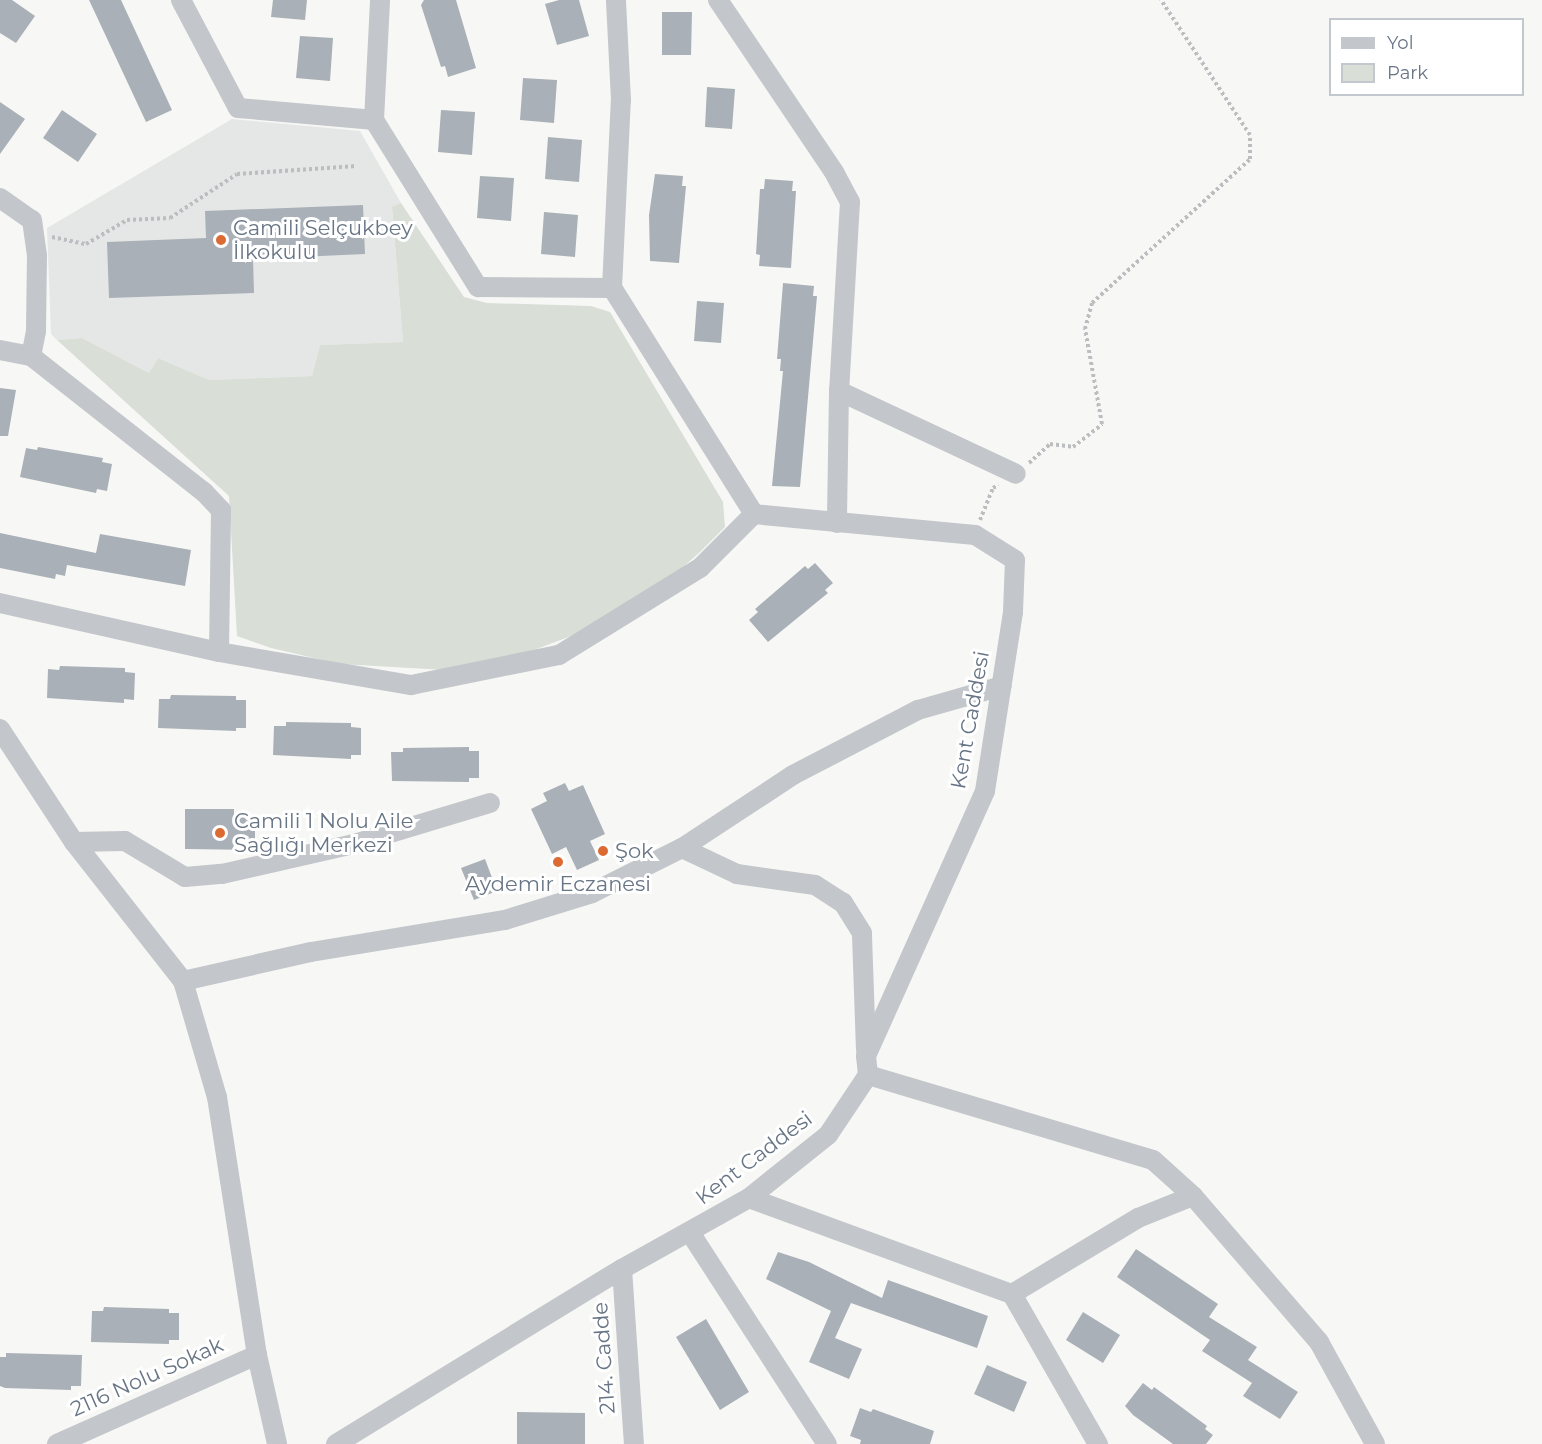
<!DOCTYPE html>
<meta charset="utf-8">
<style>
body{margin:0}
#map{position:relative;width:1542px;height:1444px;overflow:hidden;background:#f7f8f5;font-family:Montserrat,sans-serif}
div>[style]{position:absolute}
.built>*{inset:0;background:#e5e7e6}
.green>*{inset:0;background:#d9ded6}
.building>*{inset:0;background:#aab0b7}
.path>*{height:4px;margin-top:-2px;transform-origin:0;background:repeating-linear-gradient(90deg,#bbbdc0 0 3px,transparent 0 6px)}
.street>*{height:20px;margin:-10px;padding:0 10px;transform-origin:10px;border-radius:10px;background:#c3c6ca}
.dots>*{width:16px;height:16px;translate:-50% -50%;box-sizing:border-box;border:3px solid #fff;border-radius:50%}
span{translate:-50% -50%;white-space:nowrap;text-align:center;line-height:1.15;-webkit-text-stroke:6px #fff;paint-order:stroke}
.poi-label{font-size:21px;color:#687585}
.left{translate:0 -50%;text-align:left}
.street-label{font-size:21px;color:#687585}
.legend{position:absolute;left:1329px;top:18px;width:195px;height:78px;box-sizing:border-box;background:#fff;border:2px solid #c3c8ce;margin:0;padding:8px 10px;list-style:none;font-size:18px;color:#687585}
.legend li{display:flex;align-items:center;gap:12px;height:30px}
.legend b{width:30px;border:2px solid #c3c8ce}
</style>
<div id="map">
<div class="built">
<i style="clip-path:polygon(232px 119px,360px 131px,401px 203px,392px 208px,403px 342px,320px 345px,312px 376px,209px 380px,158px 358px,149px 373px,82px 338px,57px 340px,51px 334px,47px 228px)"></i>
</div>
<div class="green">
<i style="clip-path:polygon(401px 203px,464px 297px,487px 303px,591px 306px,610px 312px,723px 502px,725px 527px,700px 552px,673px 576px,582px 632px,515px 657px,445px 670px,340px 664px,271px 648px,237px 636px,229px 496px,57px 340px,82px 338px,149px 373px,158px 358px,209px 380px,312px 376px,320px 345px,403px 342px,392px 207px)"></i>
</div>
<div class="building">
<i style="clip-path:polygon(0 0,12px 0,35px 16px,16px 43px,0 33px)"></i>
<i style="clip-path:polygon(89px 0,121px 0,172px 110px,146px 122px)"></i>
<i style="clip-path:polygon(273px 0,307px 0,305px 20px,271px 17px)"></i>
<i style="clip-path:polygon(424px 0,456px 0,476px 68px,448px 77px,445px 66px,441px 67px,421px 5px)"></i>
<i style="clip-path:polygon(559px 0,579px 0,589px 36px,557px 45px,545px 4px)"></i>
<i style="clip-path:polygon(662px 12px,692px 12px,691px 55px,662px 55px)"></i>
<i style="clip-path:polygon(300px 36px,333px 38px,330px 81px,296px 78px)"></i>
<i style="clip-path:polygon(523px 78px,557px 80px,554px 123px,520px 120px)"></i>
<i style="clip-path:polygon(707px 87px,735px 89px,732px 129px,705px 127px)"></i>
<i style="clip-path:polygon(0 102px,25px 119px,0 154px)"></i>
<i style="clip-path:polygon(62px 110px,97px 134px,78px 162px,43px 138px)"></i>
<i style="clip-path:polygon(441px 110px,475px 112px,472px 155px,438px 152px)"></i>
<i style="clip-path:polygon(548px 137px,582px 140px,579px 182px,545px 179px)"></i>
<i style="clip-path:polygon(655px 174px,683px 176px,682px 186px,686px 186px,679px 263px,650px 261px,649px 215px)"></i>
<i style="clip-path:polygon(480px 176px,514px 178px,511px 221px,477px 218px)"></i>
<i style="clip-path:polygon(765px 179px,793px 181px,792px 191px,796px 191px,791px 268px,759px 266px,760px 255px,756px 254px,760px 189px,764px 189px)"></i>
<i style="clip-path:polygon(363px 205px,365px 254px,253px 259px,254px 293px,109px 298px,107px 242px,206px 238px,205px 211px)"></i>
<i style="clip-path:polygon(544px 212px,578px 215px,575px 257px,541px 254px)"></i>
<i style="clip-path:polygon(783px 283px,814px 286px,813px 296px,817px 296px,800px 487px,772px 486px,783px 371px,780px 371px,781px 359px,777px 359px)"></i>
<i style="clip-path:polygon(697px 301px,724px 303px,721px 343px,694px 341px)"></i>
<i style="clip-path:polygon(0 388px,16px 390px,8px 436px,0 436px)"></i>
<i style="clip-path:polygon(38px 447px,103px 458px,102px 462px,112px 464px,107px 491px,97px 489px,96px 493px,20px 477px,26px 448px,37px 450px)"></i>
<i style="clip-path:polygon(0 533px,96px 553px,100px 534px,191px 550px,185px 586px,67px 565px,65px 576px,56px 574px,55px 579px,0 568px)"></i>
<i style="clip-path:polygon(815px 563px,833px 583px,825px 590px,828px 593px,768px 642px,749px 620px,758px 612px,755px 609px,805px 566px,808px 569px)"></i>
<i style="clip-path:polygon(60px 666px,125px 668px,125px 672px,135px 673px,134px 700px,124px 699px,124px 703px,47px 698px,48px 669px,59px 670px)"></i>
<i style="clip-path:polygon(171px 695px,236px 696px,236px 700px,246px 700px,246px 728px,236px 728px,236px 731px,158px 728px,159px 699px,170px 699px)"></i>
<i style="clip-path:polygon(286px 722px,351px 723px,351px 727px,361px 728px,361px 755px,351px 755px,351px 759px,273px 755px,274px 726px,286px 726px)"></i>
<i style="clip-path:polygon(469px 747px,469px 751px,479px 751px,479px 778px,469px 778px,469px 782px,392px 781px,391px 752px,403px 752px,403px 748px)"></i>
<i style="clip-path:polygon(565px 783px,569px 791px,583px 785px,605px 834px,590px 841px,599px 860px,577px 870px,566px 847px,552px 854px,531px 809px,547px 801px,543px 793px)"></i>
<i style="clip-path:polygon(185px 809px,234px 809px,234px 817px,255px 817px,255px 850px,185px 849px)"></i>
<i style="clip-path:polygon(485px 859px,497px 891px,474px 900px,461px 868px)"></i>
<i style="clip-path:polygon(1136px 1249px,1218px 1304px,1209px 1317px,1257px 1347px,1248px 1360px,1298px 1392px,1280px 1419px,1243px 1396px,1252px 1383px,1202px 1351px,1210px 1340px,1117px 1277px)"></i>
<i style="clip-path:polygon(778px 1252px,809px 1262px,882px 1298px,888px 1280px,988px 1316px,977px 1348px,851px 1303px,835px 1338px,862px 1349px,849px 1379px,809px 1362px,831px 1311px,766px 1279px)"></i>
<i style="clip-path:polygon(104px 1307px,169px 1309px,169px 1313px,179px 1313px,179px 1340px,169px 1340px,169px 1344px,91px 1342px,92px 1311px,103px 1311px)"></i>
<i style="clip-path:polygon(1083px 1312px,1120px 1335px,1103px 1363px,1066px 1340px)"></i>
<i style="clip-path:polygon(706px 1319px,749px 1392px,720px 1410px,676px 1337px)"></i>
<i style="clip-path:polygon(6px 1353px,82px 1355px,81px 1386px,71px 1386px,71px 1390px,5px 1388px,0 1386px,0 1357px,6px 1357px)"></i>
<i style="clip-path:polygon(987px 1365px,1027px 1382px,1014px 1412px,974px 1394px)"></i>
<i style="clip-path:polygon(1143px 1383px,1152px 1390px,1154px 1387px,1207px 1426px,1205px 1429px,1213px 1435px,1206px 1444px,1173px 1444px,1133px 1415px,1125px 1406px)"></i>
<i style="clip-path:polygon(860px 1408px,871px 1412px,873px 1409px,934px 1431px,930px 1444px,860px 1444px,861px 1440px,850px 1436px)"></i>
<i style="clip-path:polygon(517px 1412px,585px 1413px,585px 1444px,517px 1444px)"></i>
</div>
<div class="path">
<i style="left:52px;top:237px;width:35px;rotate:12deg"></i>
<i style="left:86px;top:244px;width:48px;rotate:-30.3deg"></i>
<i style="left:127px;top:220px;width:43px;rotate:-2.7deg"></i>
<i style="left:170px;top:218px;width:80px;rotate:-33.3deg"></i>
<i style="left:237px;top:174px;width:120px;rotate:-3.8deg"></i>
<i style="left:1029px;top:463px;width:28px;rotate:-42deg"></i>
<i style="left:1050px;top:444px;width:23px;rotate:7deg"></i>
<i style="left:1073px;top:447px;width:37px;rotate:-38deg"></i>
<i style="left:1102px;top:424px;width:97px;rotate:-100.1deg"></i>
<i style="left:1085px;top:329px;width:27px;rotate:-75deg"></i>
<i style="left:1092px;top:303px;width:214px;rotate:-42.3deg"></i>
<i style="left:1250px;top:159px;width:24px;rotate:-90deg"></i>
<i style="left:1250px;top:135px;width:162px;rotate:-123.4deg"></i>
<i style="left:980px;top:520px;width:35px;rotate:-68deg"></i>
<i style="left:993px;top:488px;width:6px;rotate:-31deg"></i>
</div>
<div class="street">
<i style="left:181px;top:0;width:122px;rotate:62.2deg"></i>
<i style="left:238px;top:108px;width:137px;rotate:5deg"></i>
<i style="left:374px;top:120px;width:197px;rotate:58.1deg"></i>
<i style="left:478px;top:287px;width:134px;rotate:0.4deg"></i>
<i style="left:718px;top:0;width:207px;rotate:56deg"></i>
<i style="left:834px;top:172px;width:34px;rotate:62deg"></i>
<i style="left:850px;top:202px;width:189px;rotate:93.3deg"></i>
<i style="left:839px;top:391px;width:132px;rotate:90.9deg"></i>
<i style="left:374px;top:120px;width:120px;rotate:-87.1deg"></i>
<i style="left:0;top:198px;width:39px;rotate:35deg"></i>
<i style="left:32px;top:220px;width:36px;rotate:82deg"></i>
<i style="left:37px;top:256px;width:75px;rotate:90.8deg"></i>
<i style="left:36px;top:331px;width:25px;rotate:101deg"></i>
<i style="left:31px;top:356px;width:220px;rotate:38.2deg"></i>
<i style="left:204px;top:492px;width:25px;rotate:47deg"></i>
<i style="left:221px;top:510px;width:142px;rotate:90.8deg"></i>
<i style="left:219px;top:652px;width:224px;rotate:-167.4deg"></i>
<i style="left:0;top:350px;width:32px;rotate:11deg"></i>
<i style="left:839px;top:391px;width:195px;rotate:25.1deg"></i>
<i style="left:219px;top:652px;width:195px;rotate:9.8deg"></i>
<i style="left:411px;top:685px;width:151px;rotate:-11.5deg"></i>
<i style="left:559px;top:655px;width:166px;rotate:-31.7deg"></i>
<i style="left:700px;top:568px;width:76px;rotate:-45deg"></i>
<i style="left:0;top:729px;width:135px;rotate:56.8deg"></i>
<i style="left:74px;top:842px;width:177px;rotate:51.9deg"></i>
<i style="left:183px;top:981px;width:121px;rotate:73.7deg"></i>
<i style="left:217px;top:1097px;width:261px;rotate:81.2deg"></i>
<i style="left:257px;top:1355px;width:91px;rotate:77.3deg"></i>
<i style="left:74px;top:842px;width:51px;rotate:-1.1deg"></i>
<i style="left:125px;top:841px;width:70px;rotate:31deg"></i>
<i style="left:185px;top:877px;width:37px;rotate:-5deg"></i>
<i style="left:222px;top:874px;width:135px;rotate:-12.8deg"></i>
<i style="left:354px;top:844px;width:142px;rotate:-16.8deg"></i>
<i style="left:183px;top:981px;width:131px;rotate:-12.8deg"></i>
<i style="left:311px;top:952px;width:197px;rotate:-9.4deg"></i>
<i style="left:505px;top:920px;width:91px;rotate:-17.2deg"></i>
<i style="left:592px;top:893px;width:101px;rotate:-26.6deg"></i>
<i style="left:866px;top:1050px;width:117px;rotate:-92deg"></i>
<i style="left:862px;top:933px;width:36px;rotate:-122deg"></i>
<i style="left:843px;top:903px;width:33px;rotate:-147deg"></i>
<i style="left:815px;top:885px;width:79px;rotate:-172deg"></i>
<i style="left:737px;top:874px;width:61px;rotate:-154.7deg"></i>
<i style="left:682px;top:848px;width:133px;rotate:-33.3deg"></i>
<i style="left:793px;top:775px;width:141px;rotate:-27.5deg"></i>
<i style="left:918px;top:710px;width:87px;rotate:-15.9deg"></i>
<i style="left:868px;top:1075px;width:297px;rotate:16.6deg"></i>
<i style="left:1153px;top:1160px;width:54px;rotate:42deg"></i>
<i style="left:749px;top:1198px;width:280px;rotate:20.1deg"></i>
<i style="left:1012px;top:1294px;width:173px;rotate:60.2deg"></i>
<i style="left:691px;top:1234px;width:250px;rotate:57.1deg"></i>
<i style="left:622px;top:1269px;width:175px;rotate:86.1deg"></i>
<i style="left:1012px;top:1294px;width:147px;rotate:-31.1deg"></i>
<i style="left:1138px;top:1218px;width:59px;rotate:-21.8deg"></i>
<i style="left:1193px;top:1196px;width:193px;rotate:49.2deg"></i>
<i style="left:1319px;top:1342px;width:116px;rotate:61.2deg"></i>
<i style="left:57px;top:1444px;width:219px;rotate:-24deg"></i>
<i style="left:336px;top:1444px;width:335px;rotate:-31.5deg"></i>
<i style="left:622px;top:1269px;width:145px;rotate:-29.2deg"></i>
<i style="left:749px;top:1198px;width:101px;rotate:-38.6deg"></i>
<i style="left:828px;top:1135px;width:72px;rotate:-56.3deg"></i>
<i style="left:868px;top:1075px;width:19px;rotate:-96deg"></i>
<i style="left:866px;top:1056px;width:290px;rotate:-65.8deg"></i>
<i style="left:985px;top:791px;width:181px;rotate:-81.1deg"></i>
<i style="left:1013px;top:612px;width:52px;rotate:-87.8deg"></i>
<i style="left:1015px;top:560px;width:47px;rotate:-148deg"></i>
<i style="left:975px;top:535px;width:222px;rotate:-174.6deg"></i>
<i style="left:754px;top:514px;width:267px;rotate:-122.1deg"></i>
<i style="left:612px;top:288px;width:188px;rotate:-87.3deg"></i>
<i style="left:621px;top:100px;width:100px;rotate:-92.9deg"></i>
</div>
<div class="dots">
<i style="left:221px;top:240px;background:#db6b32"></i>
<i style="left:220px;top:833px;background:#db6b32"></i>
<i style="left:603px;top:851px;background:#db6b32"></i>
<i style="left:558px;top:862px;background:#db6b32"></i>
</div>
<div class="poi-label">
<span class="left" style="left:233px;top:240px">Camili Selçukbey<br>İlkokulu</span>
<span class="left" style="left:234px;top:833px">Camili 1 Nolu Aile<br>Sağlığı Merkezi</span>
<span class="left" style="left:615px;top:851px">Şok</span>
<span style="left:558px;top:884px">Aydemir Eczanesi</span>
</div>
<div class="street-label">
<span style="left:970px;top:720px;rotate:-80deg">Kent Caddesi</span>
<span style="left:754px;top:1158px;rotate:-37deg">Kent Caddesi</span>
<span style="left:604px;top:1358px;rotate:-94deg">214. Cadde</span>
<span style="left:147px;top:1377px;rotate:-24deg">2116 Nolu Sokak</span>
</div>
<ul class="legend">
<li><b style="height:8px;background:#c3c6ca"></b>Yol</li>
<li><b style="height:16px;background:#d9ded6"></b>Park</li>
</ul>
</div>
